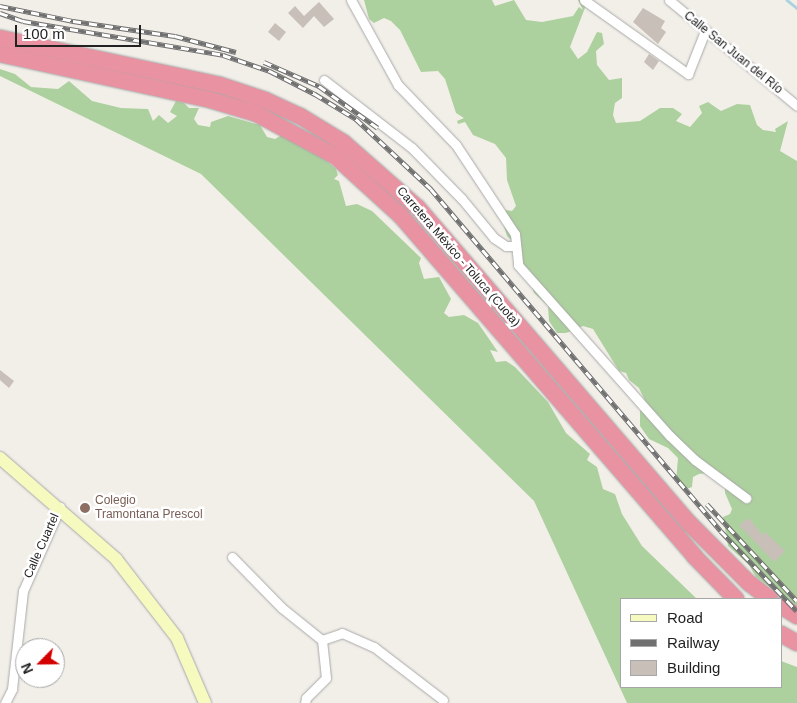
<!DOCTYPE html>
<meta charset="utf-8">
<style>
body{margin:0}
#map{position:relative;width:797px;height:703px;overflow:hidden;background:#f2efe9;font-family:Helvetica,sans-serif}
div>[style]{position:absolute}
.forest>*{inset:0;background:#add19e}
.stream>*{height:2.5px;margin:-1.25px;padding:0 1.25px;transform-origin:1.25px;border-radius:1.25px;background:#aad3df}
.building>*{inset:0;background:#c7bfb8}
.roads{filter:drop-shadow(0 0 1px #a9a9a9) drop-shadow(0 0 1px #a9a9a9)}
.street>*{height:9px;margin:-4.5px;padding:0 4.5px;transform-origin:4.5px;border-radius:4.5px;background:#fff}
.secondary>*{height:12px;margin:-6px;padding:0 6px;transform-origin:6px;border-radius:6px;background:#f7fabf}
.highway>*{height:16px;margin:-8px;padding:0 8px;transform-origin:8px;border-radius:8px;background:#e892a2}
.rail>*{height:4.5px;margin-top:-2.25px;transform-origin:0;background:repeating-linear-gradient(90deg,#fff 0 8px,#707070 0 16px);box-sizing:border-box;border-block:1px solid #707070}
.dots>*{width:14px;height:14px;translate:-50% -50%;box-sizing:border-box;border:2px solid #fff;border-radius:50%}
span{translate:-50% -50%;white-space:nowrap;text-align:center;line-height:1.15;-webkit-text-stroke:5px #fff;paint-order:stroke}
.street-label{font-size:12px;color:#222}
.education-label{font-size:12px;color:#785e54}
.left{translate:0 -50%;text-align:left}
.legend{position:absolute;left:620px;top:598px;width:162px;height:90px;box-sizing:border-box;background:#fff;border:1px solid #a7a7a7;margin:0;padding:6px 9px;list-style:none;font-size:15px;color:#222}
.legend li{display:flex;align-items:center;gap:10px;height:25px}
.legend b{width:25px;border:1px solid #a7a7a7}
.north{position:absolute;left:15px;top:638px;width:50px;height:50px;box-sizing:border-box;background:#fff;border:1px solid #a7a7a7;border-radius:50%;rotate:247deg;font-size:14px;font-weight:700;line-height:20px;text-align:center;color:#222}
.north::after{content:'';display:block;margin:auto;width:18px;height:22px;background:#d40000;clip-path:polygon(50% 0,100% 100%,50% 72%,0 100%)}
.scale{position:absolute;left:15px;top:25px;width:126px;height:22px;box-sizing:border-box;border:2px solid #222;border-top:0;padding-left:6px;font-size:15px;line-height:18px;white-space:nowrap;color:#222;-webkit-text-stroke:4px #fff;paint-order:stroke}
</style>
<div id="map">
<div class="forest">
<i style="clip-path:polygon(364px 0,492px 0,495px 6px,514px 0,526px 20px,542px 22px,573px 16px,579px 7px,583px 10px,578px 0,588px 0,570px 47px,578px 59px,587px 52px,597px 32px,602px 33px,604px 44px,596px 51px,597px 65px,609px 80px,622px 78px,622px 98px,615px 103px,613px 115px,616px 123px,640px 121px,660px 108px,673px 108px,682px 114px,676px 121px,690px 127px,702px 113px,699px 106px,708px 102px,721px 111px,737px 104px,750px 105px,757px 125px,763px 130px,776px 132px,775px 129px,788px 121px,780px 151px,797px 161px,797px 607px,756px 577px,749px 565px,728px 546px,723px 517px,730px 514px,732px 509px,725px 493px,725px 481px,715px 481px,707px 473px,699px 474px,693px 477px,692px 487px,684px 490px,676px 481px,678px 458px,668px 448px,649px 439px,640px 426px,640px 411px,647px 405px,639px 388px,629px 380px,626px 373px,619px 371px,593px 329px,583px 326px,566px 333px,557px 333px,549px 321px,548px 306px,534px 293px,516px 245px,507px 236px,502px 220px,506px 210px,512px 211px,516px 206px,507px 180px,506px 158px,495px 144px,473px 135px,465px 122px,458px 124px,457px 121px,464px 118px,456px 113px,445px 79px,438px 71px,421px 72px,400px 30px,391px 21px,384px 18px,374px 23px,369px 19px)"></i>
<i style="clip-path:polygon(0 69px,15px 74px,31px 87px,58px 89px,69px 81px,92px 101px,121px 108px,148px 109px,153px 121px,159px 115px,168px 123px,177px 116px,170px 112px,176px 101px,184px 103px,189px 108px,199px 108px,194px 119px,198px 125px,210px 127px,211px 122px,228px 116px,260px 125px,267px 137px,275px 139px,282px 135px,314px 150px,336px 169px,338px 175px,334px 179px,339px 181px,346px 206px,357px 204px,372px 211px,421px 258px,419px 263px,424px 279px,439px 277px,451px 299px,444px 313px,449px 317px,464px 315px,478px 323px,498px 352px,490px 350px,496px 362px,506px 361px,515px 367px,548px 402px,566px 433px,590px 454px,587px 460px,597px 467px,603px 489px,615px 494px,622px 514px,642px 546px,697px 599px,621px 599px,621px 687px,781px 687px,781px 661px,797px 667px,797px 703px,627px 703px,534px 501px,201px 174px,0 76px)"></i>
</div>
<div class="stream">
<i style="left:787px;top:0;width:13px;rotate:39deg"></i>
</div>
<div class="building">
<i style="clip-path:polygon(319px 2px,334px 19px,324px 27px,314px 16px,303px 28px,288px 13px,295px 6px,304px 16px)"></i>
<i style="clip-path:polygon(643px 8px,665px 21px,661px 28px,666px 32px,658px 44px,633px 22px)"></i>
<i style="clip-path:polygon(275px 23px,286px 32px,279px 41px,268px 32px)"></i>
<i style="clip-path:polygon(649px 54px,659px 61px,653px 70px,644px 62px)"></i>
<i style="clip-path:polygon(0 370px,14px 381px,9px 388px,0 380px)"></i>
<i style="clip-path:polygon(749px 518px,762px 535px,765px 532px,785px 551px,774px 562px,739px 525px)"></i>
</div>
<div class="roads">
<div class="street">
<i style="left:351px;top:0;width:97px;rotate:61.1deg"></i>
<i style="left:398px;top:85px;width:83px;rotate:46deg"></i>
<i style="left:456px;top:145px;width:107px;rotate:56.5deg"></i>
<i style="left:515px;top:234px;width:31px;rotate:84deg"></i>
<i style="left:518px;top:265px;width:229px;rotate:48.4deg"></i>
<i style="left:670px;top:436px;width:35px;rotate:44deg"></i>
<i style="left:695px;top:460px;width:64px;rotate:36.7deg"></i>
<i style="left:584px;top:0;width:128px;rotate:35.4deg"></i>
<i style="left:688px;top:74px;width:46px;rotate:-68.4deg"></i>
<i style="left:669px;top:0;width:166px;rotate:39.6deg"></i>
<i style="left:324px;top:80px;width:111px;rotate:37.7deg"></i>
<i style="left:412px;top:148px;width:71px;rotate:45.6deg"></i>
<i style="left:462px;top:199px;width:50px;rotate:50.6deg"></i>
<i style="left:494px;top:238px;width:14px;rotate:34deg"></i>
<i style="left:506px;top:246px;width:8px"></i>
<i style="left:232px;top:557px;width:71px;rotate:45.6deg"></i>
<i style="left:282px;top:608px;width:51px;rotate:38.7deg"></i>
<i style="left:5px;top:703px;width:16px;rotate:-63deg"></i>
<i style="left:12px;top:689px;width:99px;rotate:-83.6deg"></i>
<i style="left:23px;top:591px;width:92px;rotate:-66.2deg"></i>
<i style="left:305px;top:703px;width:5px;rotate:-79deg"></i>
<i style="left:306px;top:698px;width:28px;rotate:-45deg"></i>
<i style="left:326px;top:678px;width:38px;rotate:-96deg"></i>
<i style="left:322px;top:640px;width:21px;rotate:-19deg"></i>
<i style="left:342px;top:633px;width:35px;rotate:24deg"></i>
<i style="left:374px;top:647px;width:87px;rotate:37.5deg"></i>
</div>
<div class="secondary">
<i style="left:0;top:458px;width:154px;rotate:41deg"></i>
<i style="left:116px;top:559px;width:100px;rotate:52.3deg"></i>
<i style="left:177px;top:638px;width:71px;rotate:66.7deg"></i>
</div>
<div class="highway">
<i style="left:0;top:38px;width:225px;rotate:12.1deg"></i>
<i style="left:220px;top:85px;width:47px;rotate:18.4deg"></i>
<i style="left:265px;top:100px;width:38px;rotate:25deg"></i>
<i style="left:300px;top:116px;width:52px;rotate:31.5deg"></i>
<i style="left:344px;top:143px;width:98px;rotate:41.3deg"></i>
<i style="left:418px;top:208px;width:416px;rotate:49.3deg"></i>
<i style="left:689px;top:523px;width:85px;rotate:45deg"></i>
<i style="left:749px;top:583px;width:26px;rotate:37deg"></i>
<i style="left:0;top:54px;width:216px;rotate:12.3deg"></i>
<i style="left:211px;top:100px;width:48px;rotate:16.9deg"></i>
<i style="left:257px;top:114px;width:89px;rotate:28.3deg"></i>
<i style="left:335px;top:156px;width:89px;rotate:42.3deg"></i>
<i style="left:401px;top:216px;width:449px;rotate:49.2deg"></i>
<i style="left:694px;top:556px;width:60px;rotate:45.7deg"></i>
<i style="left:781px;top:606px;width:19px;rotate:32deg"></i>
<i style="left:781px;top:634px;width:18px;rotate:29deg"></i>
</div>
</div>
<div class="rail">
<i style="left:0;top:6px;width:75px;rotate:11.6deg"></i>
<i style="left:73px;top:21px;width:103px;rotate:8.4deg"></i>
<i style="left:175px;top:36px;width:63px;rotate:14.7deg"></i>
<i style="left:0;top:13px;width:24px;rotate:19deg"></i>
<i style="left:23px;top:21px;width:203px;rotate:9.6deg"></i>
<i style="left:223px;top:55px;width:50px;rotate:18.8deg"></i>
<i style="left:270px;top:71px;width:51px;rotate:27.1deg"></i>
<i style="left:315px;top:94px;width:48px;rotate:31.4deg"></i>
<i style="left:356px;top:119px;width:103px;rotate:43deg"></i>
<i style="left:431px;top:189px;width:448px;rotate:49.7deg"></i>
<i style="left:721px;top:531px;width:110px;rotate:46.5deg"></i>
<i style="left:264px;top:62px;width:60px;rotate:23.6deg"></i>
<i style="left:319px;top:86px;width:72px;rotate:35.4deg"></i>
<i style="left:707px;top:504px;width:132px;rotate:47.1deg"></i>
</div>
<div class="dots">
<i style="left:85px;top:508px;background:#8d6e63"></i>
</div>
<div class="street-label">
<span style="left:733px;top:53px;rotate:39deg">Calle San Juan del Río</span>
<span style="left:458px;top:257px;rotate:49deg">Carretera México - Toluca (Cuota)</span>
<span style="left:42px;top:546px;rotate:-66deg">Calle Cuartel</span>
</div>
<div class="education-label">
<span class="left" style="left:95px;top:508px">Colegio<br>Tramontana Prescol</span>
</div>
<ul class="legend">
<li><b style="height:6px;background:#f7fabf"></b>Road</li>
<li><b style="height:6px;background:#707070"></b>Railway</li>
<li><b style="height:14px;background:#c7bfb8"></b>Building</li>
</ul>
<div class="north">N</div>
<div class="scale">100 m</div>
</div>
